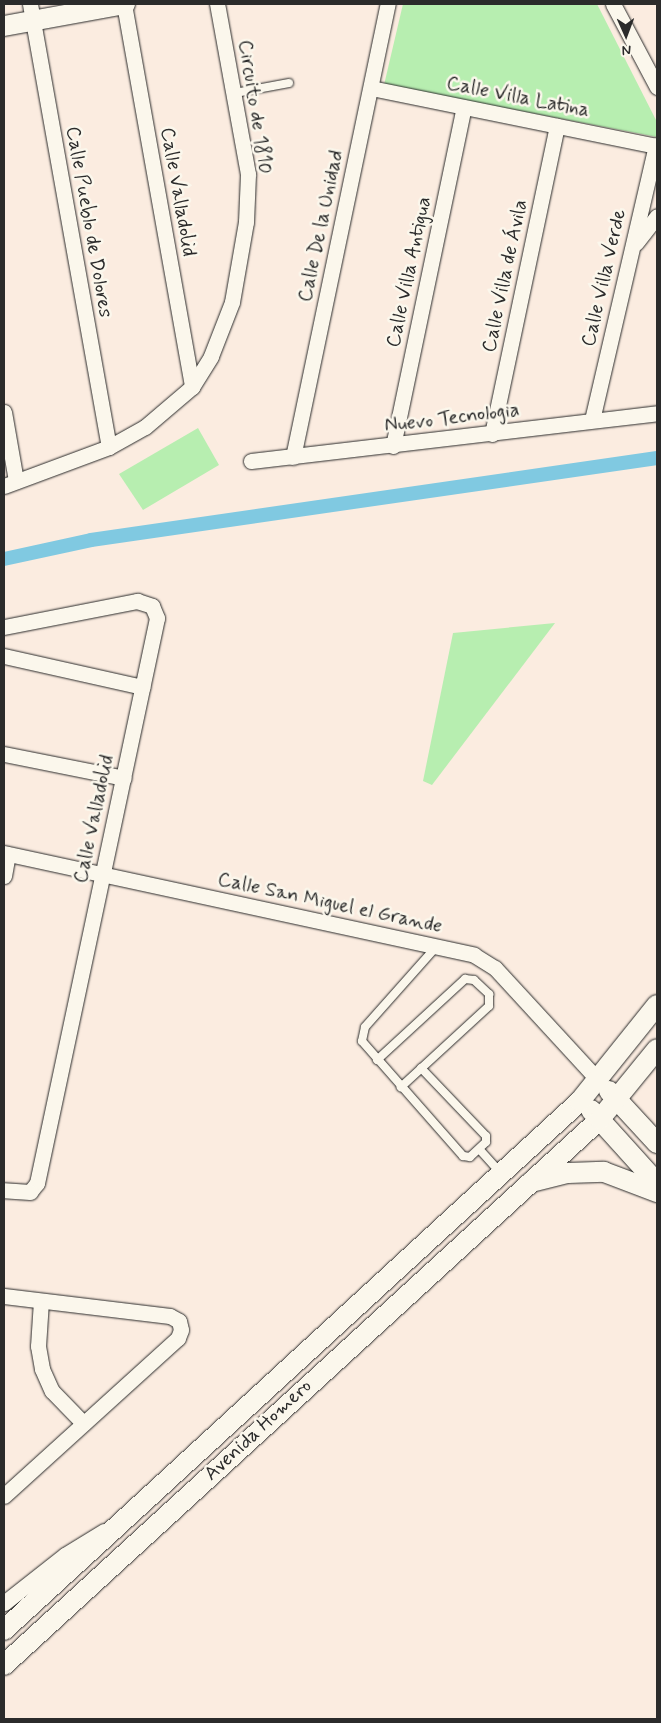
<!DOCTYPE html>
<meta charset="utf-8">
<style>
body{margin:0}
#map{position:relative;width:661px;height:1723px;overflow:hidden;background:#fbece0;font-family:Mynerve,sans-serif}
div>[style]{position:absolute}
.green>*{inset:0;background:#b7eeb0}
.canal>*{height:14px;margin:-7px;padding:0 7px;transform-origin:7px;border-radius:7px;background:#80c9e1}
.roads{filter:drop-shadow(0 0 1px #2b2b2b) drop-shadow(0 0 1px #2b2b2b)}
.lane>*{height:8px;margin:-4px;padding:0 4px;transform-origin:4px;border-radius:4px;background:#fbf7ec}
.street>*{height:15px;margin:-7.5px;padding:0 7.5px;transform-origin:7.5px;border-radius:7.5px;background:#fbf7ec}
.secondary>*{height:20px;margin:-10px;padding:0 10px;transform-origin:10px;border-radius:10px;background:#fbf7ec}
span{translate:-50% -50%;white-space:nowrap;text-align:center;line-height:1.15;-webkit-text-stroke:5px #fbf7ec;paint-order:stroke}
.street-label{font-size:20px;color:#2b2b2b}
.frame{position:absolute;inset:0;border:5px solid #2b2b2b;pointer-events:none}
.north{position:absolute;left:601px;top:10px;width:50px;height:50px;-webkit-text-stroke:4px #fbf7ec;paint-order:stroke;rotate:178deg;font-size:14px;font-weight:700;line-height:20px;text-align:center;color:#2b2b2b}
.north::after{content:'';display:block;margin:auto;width:18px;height:22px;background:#2b2b2b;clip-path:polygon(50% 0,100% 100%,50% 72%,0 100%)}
</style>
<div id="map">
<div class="green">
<i style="clip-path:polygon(403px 4px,597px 4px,657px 122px,657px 137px,384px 85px)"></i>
<i style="clip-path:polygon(198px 428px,219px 465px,143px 510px,119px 474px)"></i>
<i style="clip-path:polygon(555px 623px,432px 785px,423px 781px,453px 633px)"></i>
</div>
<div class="canal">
<i style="left:4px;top:559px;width:89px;rotate:-12.3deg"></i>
<i style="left:91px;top:540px;width:572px;rotate:-8.24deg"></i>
</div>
<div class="roads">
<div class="lane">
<i style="left:235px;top:93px;width:55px;rotate:-10.5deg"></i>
<i style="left:377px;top:1060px;width:120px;rotate:-42.6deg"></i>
<i style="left:465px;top:979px;width:9px;rotate:6deg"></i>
<i style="left:474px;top:980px;width:21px;rotate:43deg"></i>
<i style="left:489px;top:994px;width:12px;rotate:90deg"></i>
<i style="left:489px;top:1006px;width:120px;rotate:137.4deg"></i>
<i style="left:421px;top:1068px;width:94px;rotate:46.3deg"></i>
<i style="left:486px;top:1136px;width:6px;rotate:90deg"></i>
<i style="left:486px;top:1142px;width:22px;rotate:137deg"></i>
<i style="left:470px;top:1157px;width:7px;rotate:-172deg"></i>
<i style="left:463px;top:1156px;width:153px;rotate:-131.3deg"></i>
<i style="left:362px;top:1041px;width:14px;rotate:-78deg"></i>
<i style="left:365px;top:1027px;width:107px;rotate:-48.4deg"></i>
<i style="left:480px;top:1150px;width:31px;rotate:48deg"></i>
</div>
<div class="street">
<i style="left:30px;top:4px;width:450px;rotate:79.9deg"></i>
<i style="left:124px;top:4px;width:389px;rotate:79.9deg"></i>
<i style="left:613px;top:4px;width:94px;rotate:62.1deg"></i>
<i style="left:371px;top:88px;width:292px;rotate:11.5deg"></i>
<i style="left:636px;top:243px;width:34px;rotate:-52deg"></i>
<i style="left:4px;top:412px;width:70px;rotate:80.1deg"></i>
<i style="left:592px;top:420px;width:282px;rotate:-76.9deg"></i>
<i style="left:492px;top:434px;width:315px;rotate:-78.1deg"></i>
<i style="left:393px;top:446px;width:346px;rotate:-78.2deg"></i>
<i style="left:293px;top:457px;width:463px;rotate:-78.2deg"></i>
<i style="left:251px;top:461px;width:409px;rotate:-6.7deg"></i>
<i style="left:4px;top:486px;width:112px;rotate:-20.4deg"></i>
<i style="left:109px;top:447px;width:41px;rotate:-29.1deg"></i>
<i style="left:145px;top:427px;width:62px;rotate:-40.4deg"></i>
<i style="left:192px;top:387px;width:36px;rotate:-58deg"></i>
<i style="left:211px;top:356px;width:58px;rotate:-68.7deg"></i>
<i style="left:232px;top:302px;width:81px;rotate:-80.1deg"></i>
<i style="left:246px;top:222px;width:48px;rotate:-87.6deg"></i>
<i style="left:248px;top:174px;width:173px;rotate:-100.3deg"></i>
<i style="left:4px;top:627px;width:136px;rotate:-11.1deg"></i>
<i style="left:137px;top:601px;width:16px;rotate:18deg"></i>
<i style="left:152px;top:606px;width:13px;rotate:67deg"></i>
<i style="left:157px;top:618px;width:578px;rotate:101.99deg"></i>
<i style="left:37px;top:1183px;width:11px;rotate:128deg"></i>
<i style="left:30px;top:1192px;width:26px;rotate:-176deg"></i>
<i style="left:4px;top:656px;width:142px;rotate:12.6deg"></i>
<i style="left:4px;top:754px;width:122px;rotate:11.3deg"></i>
<i style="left:4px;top:853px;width:481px;rotate:12.2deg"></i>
<i style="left:474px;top:955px;width:25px;rotate:32deg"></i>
<i style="left:495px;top:968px;width:152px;rotate:47.4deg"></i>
<i style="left:4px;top:876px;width:22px;rotate:-80deg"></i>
<i style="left:4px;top:1296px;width:167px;rotate:6.9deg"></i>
<i style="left:170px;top:1316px;width:10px;rotate:29deg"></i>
<i style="left:179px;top:1321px;width:9px;rotate:77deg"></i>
<i style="left:181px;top:1330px;width:9px;rotate:111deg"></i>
<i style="left:178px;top:1338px;width:235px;rotate:137.8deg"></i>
<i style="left:41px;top:1301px;width:45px;rotate:93.8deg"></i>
<i style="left:38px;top:1346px;width:23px;rotate:80deg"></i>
<i style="left:42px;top:1369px;width:24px;rotate:66deg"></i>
<i style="left:52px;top:1391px;width:45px;rotate:45.9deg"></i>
<i style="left:4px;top:1603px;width:78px;rotate:-38.2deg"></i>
<i style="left:65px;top:1555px;width:46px;rotate:-31.6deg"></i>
</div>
<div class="secondary">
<i style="left:4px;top:26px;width:123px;rotate:-10.3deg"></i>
<i style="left:609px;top:1091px;width:71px;rotate:47.3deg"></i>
<i style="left:591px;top:1110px;width:98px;rotate:47.9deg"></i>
<i style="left:531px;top:1182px;width:38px;rotate:-14deg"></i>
<i style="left:568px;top:1173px;width:36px;rotate:-2deg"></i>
<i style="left:604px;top:1172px;width:57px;rotate:20.7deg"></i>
<i style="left:4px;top:1630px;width:782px;rotate:-42.56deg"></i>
<i style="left:580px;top:1101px;width:123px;rotate:-51.3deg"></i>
<i style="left:4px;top:1665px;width:808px;rotate:-42.49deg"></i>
<i style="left:600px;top:1119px;width:90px;rotate:-50.8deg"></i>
</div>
</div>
<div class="street-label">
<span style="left:518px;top:97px;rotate:11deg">Calle Villa Latina</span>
<span style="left:255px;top:107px;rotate:81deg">Circuito de 1810</span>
<span style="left:178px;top:192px;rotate:80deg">Calle Valladolid</span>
<span style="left:89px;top:222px;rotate:80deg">Calle Pueblo de Dolores</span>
<span style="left:321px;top:226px;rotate:-78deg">Calle De la Unidad</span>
<span style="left:409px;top:272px;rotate:-78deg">Calle Villa Antigua</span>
<span style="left:505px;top:276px;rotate:-78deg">Calle Villa de Ávila</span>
<span style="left:604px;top:278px;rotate:-77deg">Calle Villa Verde</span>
<span style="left:452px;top:418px;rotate:-7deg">Nuevo Tecnologia</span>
<span style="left:94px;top:819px;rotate:-78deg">Calle Valladolid</span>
<span style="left:330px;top:903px;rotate:12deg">Calle San Miguel el Grande</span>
<span style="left:258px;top:1430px;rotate:-43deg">Avenida Homero</span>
</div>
<div class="frame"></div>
<div class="north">N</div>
</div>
